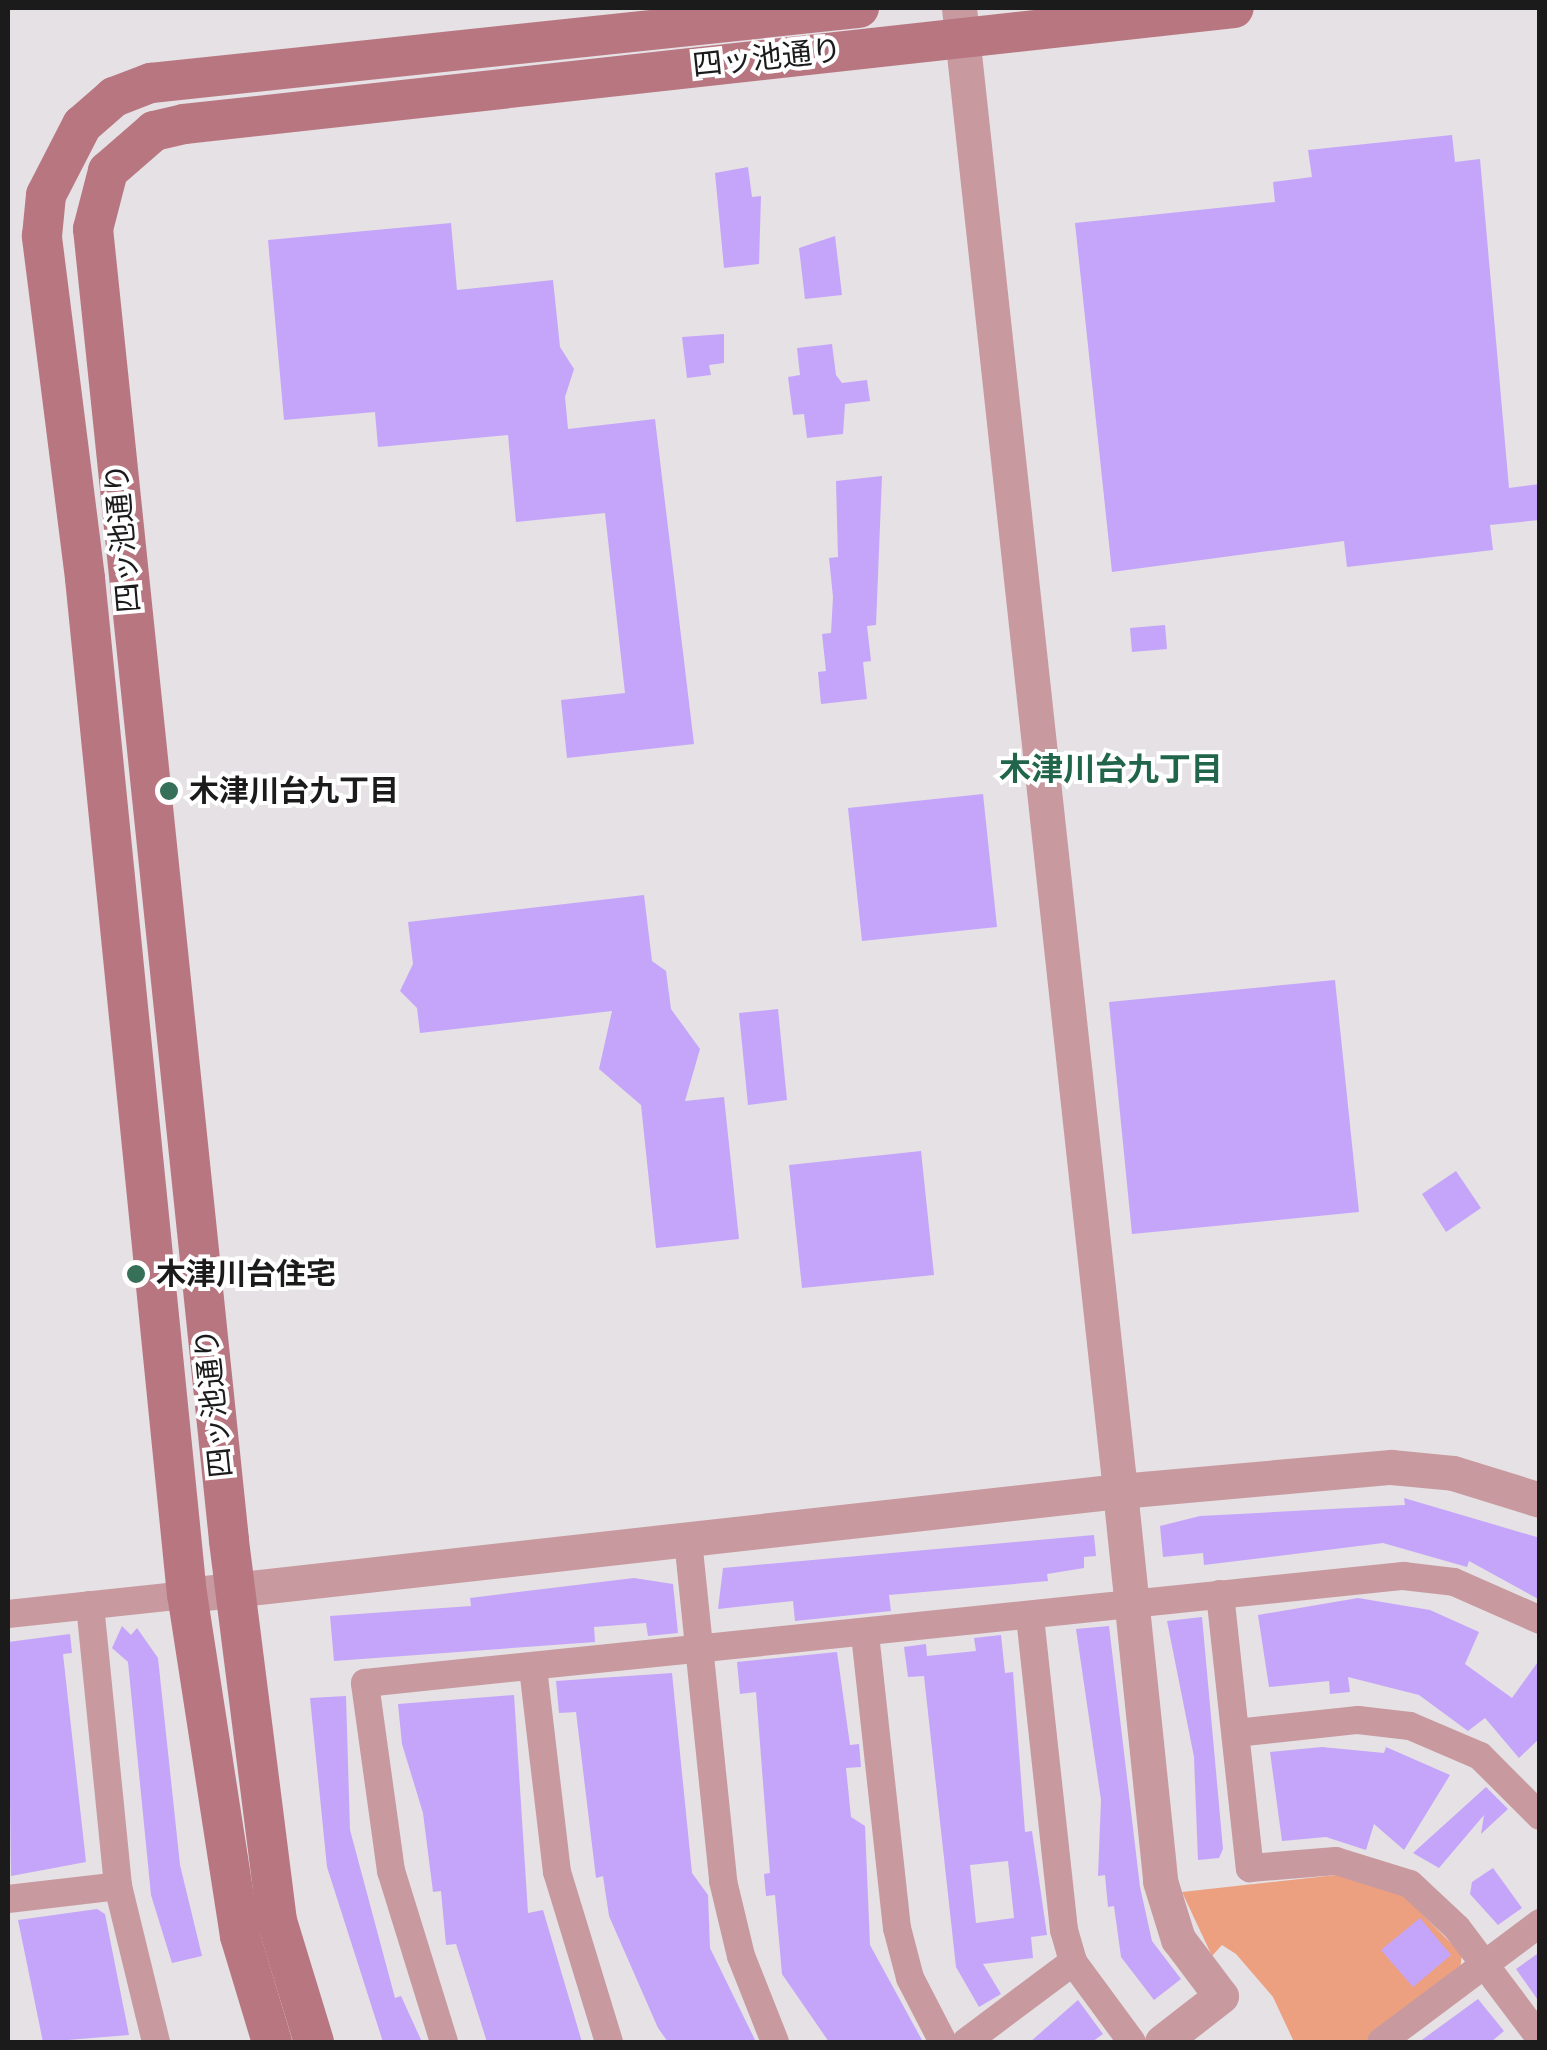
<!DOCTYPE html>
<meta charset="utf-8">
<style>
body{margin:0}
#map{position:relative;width:1547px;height:2050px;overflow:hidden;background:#e5e1e4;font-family:Roboto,"Noto Sans JP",sans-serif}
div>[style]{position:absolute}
.green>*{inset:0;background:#eca080}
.building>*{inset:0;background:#c5a5fa}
.minor>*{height:28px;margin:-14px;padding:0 14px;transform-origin:14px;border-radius:14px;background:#c89aa0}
.tertiary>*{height:35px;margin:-17.5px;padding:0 17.5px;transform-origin:17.5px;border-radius:17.5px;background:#c89aa0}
.secondary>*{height:40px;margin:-20px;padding:0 20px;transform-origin:20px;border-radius:20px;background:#b87681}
.dots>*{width:28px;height:28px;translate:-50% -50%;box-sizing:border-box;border:5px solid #fff;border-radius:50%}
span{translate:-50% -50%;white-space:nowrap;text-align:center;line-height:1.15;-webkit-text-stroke:8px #fff;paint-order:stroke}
.street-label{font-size:30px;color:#1c1b1c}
.poi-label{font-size:30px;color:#1c1b1c;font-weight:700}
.left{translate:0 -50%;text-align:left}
.neighbourhood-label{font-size:32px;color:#21654b;font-weight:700}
.frame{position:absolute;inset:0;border:10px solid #1c1b1c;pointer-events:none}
</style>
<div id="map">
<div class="green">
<i style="clip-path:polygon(1346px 1874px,1404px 1896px,1462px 1954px,1460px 1970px,1364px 2042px,1294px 2042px,1273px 1997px,1236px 1954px,1222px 1945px,1212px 1956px,1182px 1892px)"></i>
</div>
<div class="building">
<i style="clip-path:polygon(1452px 135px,1455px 162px,1480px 159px,1509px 488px,1540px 484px,1540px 520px,1490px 525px,1493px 550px,1347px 567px,1344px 541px,1112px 572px,1075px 223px,1275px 202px,1273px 182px,1312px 177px,1308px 150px)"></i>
<i style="clip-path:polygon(748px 167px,752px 197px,761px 196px,759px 264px,724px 268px,715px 173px)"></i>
<i style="clip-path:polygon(451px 223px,457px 290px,553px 280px,560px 347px,574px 369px,565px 397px,568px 429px,655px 419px,694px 744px,567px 758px,561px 700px,625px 693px,605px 513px,516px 522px,508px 435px,378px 447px,375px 412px,284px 420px,268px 240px)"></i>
<i style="clip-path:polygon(835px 236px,842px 295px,805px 299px,799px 248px)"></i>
<i style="clip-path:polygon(724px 334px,724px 363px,709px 365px,711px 375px,687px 378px,682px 337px)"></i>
<i style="clip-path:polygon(832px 344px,836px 375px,842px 383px,867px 380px,870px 401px,845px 404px,843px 434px,807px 438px,804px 414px,793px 415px,788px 377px,800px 375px,797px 348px)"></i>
<i style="clip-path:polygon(882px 476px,876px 625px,867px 626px,871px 661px,863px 662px,867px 699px,821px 704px,818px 672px,826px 671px,822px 634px,831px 633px,833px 597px,829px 558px,838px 557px,836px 481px)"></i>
<i style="clip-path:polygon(1165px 625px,1167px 649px,1132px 652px,1130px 628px)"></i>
<i style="clip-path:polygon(983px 794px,997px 927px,862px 941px,848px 808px)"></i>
<i style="clip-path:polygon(644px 895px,652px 961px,666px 971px,671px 1009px,700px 1049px,685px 1101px,724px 1097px,739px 1239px,656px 1248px,641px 1105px,599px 1069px,612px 1011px,420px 1033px,417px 1008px,400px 991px,413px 964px,408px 922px)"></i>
<i style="clip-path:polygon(1335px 980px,1359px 1212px,1132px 1234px,1109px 1002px)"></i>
<i style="clip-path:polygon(778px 1009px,787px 1100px,748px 1105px,739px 1013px)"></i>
<i style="clip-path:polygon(921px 1151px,934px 1275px,802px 1288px,789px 1165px)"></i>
<i style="clip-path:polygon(1456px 1171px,1481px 1208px,1446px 1232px,1422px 1194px)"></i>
<i style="clip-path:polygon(1404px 1498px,1540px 1538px,1540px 1600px,1469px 1561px,1467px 1567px,1383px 1543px,1204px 1565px,1203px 1553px,1163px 1557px,1160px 1526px,1200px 1516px,1405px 1505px)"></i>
<i style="clip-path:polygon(1094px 1535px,1096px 1556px,1084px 1557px,1084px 1568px,1047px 1574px,1048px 1581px,889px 1595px,891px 1611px,795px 1621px,793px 1601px,718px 1609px,723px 1568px)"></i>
<i style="clip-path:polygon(634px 1578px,673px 1584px,678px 1633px,648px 1636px,646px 1623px,594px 1627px,595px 1642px,334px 1661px,330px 1616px,471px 1606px,470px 1598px)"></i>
<i style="clip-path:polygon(1358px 1598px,1430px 1610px,1479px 1632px,1465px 1664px,1512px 1698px,1540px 1659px,1540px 1738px,1519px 1758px,1485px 1718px,1468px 1731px,1419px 1695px,1348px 1677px,1350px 1692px,1330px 1694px,1329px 1681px,1269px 1687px,1258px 1615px)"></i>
<i style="clip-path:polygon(1202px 1617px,1223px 1849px,1219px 1858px,1198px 1860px,1194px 1757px,1167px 1621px)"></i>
<i style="clip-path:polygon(122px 1626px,131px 1635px,137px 1628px,158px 1658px,180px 1865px,202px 1956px,172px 1963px,151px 1895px,128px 1662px,112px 1648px)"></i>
<i style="clip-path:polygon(1109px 1626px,1140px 1887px,1152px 1941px,1181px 1979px,1154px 2000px,1121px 1957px,1114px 1906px,1108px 1907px,1105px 1875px,1098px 1876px,1101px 1800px,1076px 1629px)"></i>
<i style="clip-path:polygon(70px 1634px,72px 1653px,63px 1654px,86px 1862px,11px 1876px,8px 1642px)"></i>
<i style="clip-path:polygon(evenodd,1001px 1635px,1005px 1673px,1013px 1672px,1025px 1832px,1032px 1831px,1047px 1935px,1031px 1937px,1033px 1958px,983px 1964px,1001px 1994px,979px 2007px,956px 1967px,924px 1676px,908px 1677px,904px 1647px,926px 1644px,927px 1656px,976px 1651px,974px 1638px,1001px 1635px,1008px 1861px,1014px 1918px,976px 1923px,970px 1865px,1008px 1861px)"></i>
<i style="clip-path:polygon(837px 1652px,850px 1745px,859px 1744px,861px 1767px,846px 1768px,851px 1817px,865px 1826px,870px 1945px,923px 2042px,829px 2042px,782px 1974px,775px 1895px,766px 1896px,764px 1874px,770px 1873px,756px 1692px,740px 1694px,737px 1662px)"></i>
<i style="clip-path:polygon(672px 1673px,692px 1873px,708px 1895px,710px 1948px,756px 2042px,668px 2042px,658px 2028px,609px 1916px,603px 1876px,596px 1878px,576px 1712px,559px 1713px,556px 1681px)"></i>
<i style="clip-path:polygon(514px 1695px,528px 1913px,543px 1910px,582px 2042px,487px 2042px,456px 1944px,446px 1945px,441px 1891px,433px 1892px,423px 1813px,402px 1744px,398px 1704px)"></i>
<i style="clip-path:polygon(346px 1696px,350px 1830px,395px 1998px,401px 1996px,422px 2042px,383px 2042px,327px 1867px,310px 1698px)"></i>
<i style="clip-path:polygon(1322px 1747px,1384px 1753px,1386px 1747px,1450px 1775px,1404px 1850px,1374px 1824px,1366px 1850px,1326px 1837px,1282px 1841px,1270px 1752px)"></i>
<i style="clip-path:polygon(1486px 1787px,1508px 1809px,1481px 1834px,1484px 1815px,1439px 1868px,1413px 1853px)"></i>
<i style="clip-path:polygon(1493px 1868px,1522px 1908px,1498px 1925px,1470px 1894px,1472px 1882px)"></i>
<i style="clip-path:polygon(97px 1909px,105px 1914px,129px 2035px,43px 2042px,18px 1920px)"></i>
<i style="clip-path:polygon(1420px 1918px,1451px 1955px,1413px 1987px,1381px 1950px)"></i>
<i style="clip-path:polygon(1540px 1952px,1540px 2003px,1516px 1969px)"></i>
<i style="clip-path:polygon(1478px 1999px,1504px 2031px,1491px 2042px,1419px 2042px)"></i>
<i style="clip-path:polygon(1078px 2000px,1103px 2034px,1092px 2042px,1030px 2042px)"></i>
</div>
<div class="minor">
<i style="left:688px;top:1540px;width:343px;rotate:84.1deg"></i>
<i style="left:723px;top:1881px;width:77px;rotate:76.5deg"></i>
<i style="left:741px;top:1956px;width:92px;rotate:68.4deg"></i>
<i style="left:1220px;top:1594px;width:276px;rotate:83.8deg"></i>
<i style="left:1250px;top:1868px;width:86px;rotate:-4.7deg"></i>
<i style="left:1336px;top:1861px;width:77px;rotate:17.3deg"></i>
<i style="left:1410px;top:1884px;width:64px;rotate:43.1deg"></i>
<i style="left:1457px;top:1928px;width:138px;rotate:53deg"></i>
<i style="left:90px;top:1605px;width:282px;rotate:84.3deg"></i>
<i style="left:118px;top:1886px;width:161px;rotate:76.3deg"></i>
<i style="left:8px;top:1614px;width:180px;rotate:-6.1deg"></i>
<i style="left:1030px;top:1617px;width:315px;rotate:83.8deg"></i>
<i style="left:1064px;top:1930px;width:33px;rotate:74deg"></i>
<i style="left:1073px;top:1962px;width:99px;rotate:53.6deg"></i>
<i style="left:865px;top:1634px;width:296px;rotate:83.8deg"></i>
<i style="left:897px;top:1928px;width:52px;rotate:75.4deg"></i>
<i style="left:910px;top:1978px;width:72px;rotate:62.7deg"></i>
<i style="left:533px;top:1668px;width:205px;rotate:83.3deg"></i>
<i style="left:557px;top:1872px;width:178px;rotate:73deg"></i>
<i style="left:1236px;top:1733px;width:123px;rotate:-6.1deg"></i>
<i style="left:1358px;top:1720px;width:52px;rotate:6.6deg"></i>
<i style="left:1410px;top:1726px;width:76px;rotate:23.2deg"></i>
<i style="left:1480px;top:1756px;width:85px;rotate:45deg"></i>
<i style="left:8px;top:1899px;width:111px;rotate:-6.7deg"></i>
<i style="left:444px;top:2042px;width:179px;rotate:-107.2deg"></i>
<i style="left:391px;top:1871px;width:190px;rotate:-97.9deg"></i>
<i style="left:365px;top:1683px;width:1044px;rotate:-5.89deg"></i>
<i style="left:1403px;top:1576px;width:51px;rotate:6.7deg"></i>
<i style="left:1454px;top:1582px;width:94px;rotate:23.8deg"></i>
<i style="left:966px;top:2042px;width:134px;rotate:-36.8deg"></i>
<i style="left:1381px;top:2042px;width:199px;rotate:-36.8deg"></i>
</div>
<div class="tertiary">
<i style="left:959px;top:8px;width:1492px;rotate:83.8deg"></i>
<i style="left:1120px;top:1491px;width:272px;rotate:-5.1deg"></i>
<i style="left:1391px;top:1467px;width:62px;rotate:5.5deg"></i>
<i style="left:1453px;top:1473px;width:91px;rotate:17.2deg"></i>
<i style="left:187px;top:1595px;width:939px;rotate:-6.36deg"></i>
<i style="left:1120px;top:1491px;width:392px;rotate:84.1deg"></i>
<i style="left:1160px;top:1881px;width:61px;rotate:72.8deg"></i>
<i style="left:1178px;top:1939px;width:71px;rotate:53deg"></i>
<i style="left:1221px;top:1996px;width:75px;rotate:142.1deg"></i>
</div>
<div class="secondary">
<i style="left:272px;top:2042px;width:111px;rotate:-106.8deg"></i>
<i style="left:240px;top:1936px;width:345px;rotate:-98.8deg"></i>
<i style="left:187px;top:1595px;width:1022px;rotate:-95.73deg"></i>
<i style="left:85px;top:578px;width:345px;rotate:-97.2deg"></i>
<i style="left:42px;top:236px;width:41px;rotate:-84.4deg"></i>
<i style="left:46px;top:195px;width:79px;rotate:-62.8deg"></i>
<i style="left:82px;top:125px;width:43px;rotate:-41.2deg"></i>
<i style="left:114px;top:97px;width:40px;rotate:-21deg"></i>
<i style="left:151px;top:83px;width:712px;rotate:-6.05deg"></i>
<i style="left:314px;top:2042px;width:127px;rotate:-107deg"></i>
<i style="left:277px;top:1921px;width:384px;rotate:-97.2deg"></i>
<i style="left:229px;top:1540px;width:1318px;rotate:-95.92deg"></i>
<i style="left:93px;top:229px;width:60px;rotate:-75.5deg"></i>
<i style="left:108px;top:171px;width:61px;rotate:-41deg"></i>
<i style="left:154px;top:131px;width:31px;rotate:-13deg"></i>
<i style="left:184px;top:124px;width:1056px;rotate:-6.3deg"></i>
</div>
<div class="dots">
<i style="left:169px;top:791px;background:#377058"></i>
<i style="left:136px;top:1274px;background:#377058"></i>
</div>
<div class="street-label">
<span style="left:767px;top:58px;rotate:-6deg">四ッ池通り</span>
<span style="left:123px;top:538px;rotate:-95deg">四ッ池通り</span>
<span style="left:214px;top:1403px;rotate:-96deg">四ッ池通り</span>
</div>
<div class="poi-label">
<span class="left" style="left:189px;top:791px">木津川台九丁目</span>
<span class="left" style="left:156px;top:1274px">木津川台住宅</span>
</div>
<div class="neighbourhood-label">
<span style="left:1111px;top:769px">木津川台九丁目</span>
</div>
<div class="frame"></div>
</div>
